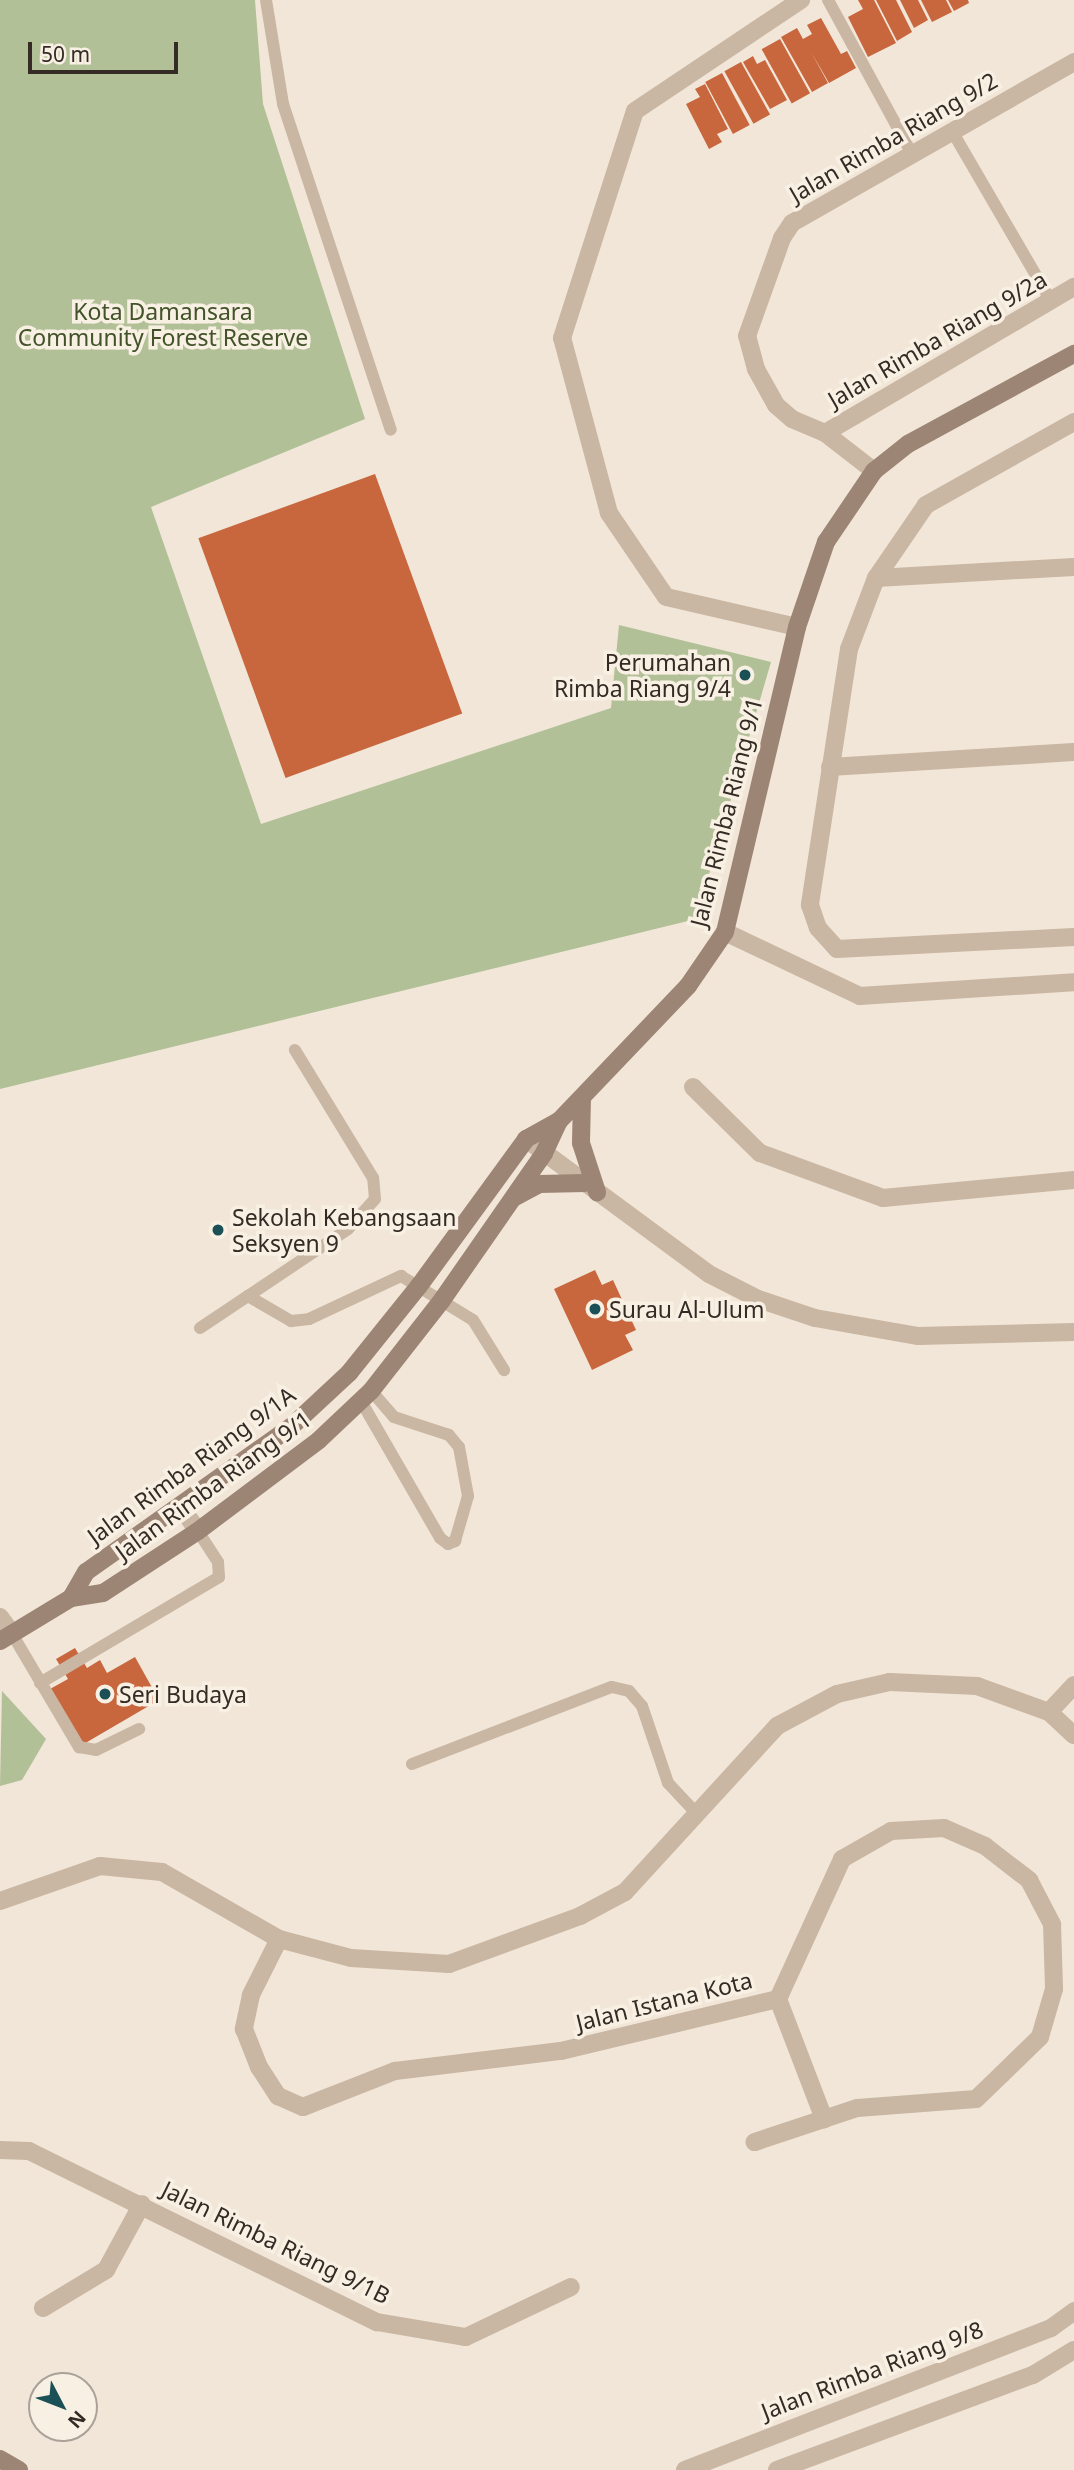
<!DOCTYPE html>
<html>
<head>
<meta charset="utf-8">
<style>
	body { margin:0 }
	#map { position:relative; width:1074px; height:2470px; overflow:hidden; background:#f1e6d7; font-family:"Noto Sans",sans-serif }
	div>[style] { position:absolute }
	.green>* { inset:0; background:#b1c097 }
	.building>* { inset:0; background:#c8663e; transform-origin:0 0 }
	.lane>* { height:12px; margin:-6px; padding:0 6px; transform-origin:6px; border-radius:6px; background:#c9b6a3 }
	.street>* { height:18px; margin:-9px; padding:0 9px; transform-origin:9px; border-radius:9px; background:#c9b6a3 }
	.secondary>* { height:18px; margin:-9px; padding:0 9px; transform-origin:9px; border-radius:9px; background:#9d8575 }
	.dots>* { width:19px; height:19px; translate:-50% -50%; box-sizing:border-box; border:4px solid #f9f0e4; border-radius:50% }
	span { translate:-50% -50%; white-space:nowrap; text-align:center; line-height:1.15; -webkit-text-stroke:7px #f9f0e4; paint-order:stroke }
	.street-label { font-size:23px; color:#342b25 }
	.park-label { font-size:23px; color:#425329 }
	.poi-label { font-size:23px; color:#342b25 }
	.right { translate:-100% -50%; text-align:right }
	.left { translate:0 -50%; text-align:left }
	.north { position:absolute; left:28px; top:2372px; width:70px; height:70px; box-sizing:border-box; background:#f9f0e4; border:2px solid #aaa198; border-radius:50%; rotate:132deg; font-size:19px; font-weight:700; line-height:28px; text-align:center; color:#342b25 }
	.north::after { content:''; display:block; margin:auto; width:24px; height:32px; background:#1b5056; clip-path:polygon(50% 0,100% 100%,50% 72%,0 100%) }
	.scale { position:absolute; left:28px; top:42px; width:150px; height:32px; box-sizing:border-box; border:4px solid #342b25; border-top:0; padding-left:9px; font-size:21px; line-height:24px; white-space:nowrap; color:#342b25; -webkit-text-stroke:5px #f9f0e4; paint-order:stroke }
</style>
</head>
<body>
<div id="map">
	<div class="green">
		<div style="clip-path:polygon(0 0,255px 0,263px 104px,365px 419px,151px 507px,261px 824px,611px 708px,619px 625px,771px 662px,696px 919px,0 1089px)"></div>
		<div style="clip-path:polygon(2px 1691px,46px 1739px,22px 1780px,0 1786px)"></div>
	</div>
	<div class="building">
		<div style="clip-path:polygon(858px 0,874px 0,896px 43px,868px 57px,848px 17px,863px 9px)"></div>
		<div style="clip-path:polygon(876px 0,896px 0,912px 32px,897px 41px)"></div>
		<div style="clip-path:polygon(900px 0,918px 0,928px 20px,914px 28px)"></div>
		<div style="clip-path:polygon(921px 0,946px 0,952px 12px,932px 22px)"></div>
		<div style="clip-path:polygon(948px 0,968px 0,969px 3px,954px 11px)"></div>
		<div style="clip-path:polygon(821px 18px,841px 54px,847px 51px,856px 68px,829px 83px,811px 52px,828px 83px,812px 92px,781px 37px,797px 28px,803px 39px,812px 34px,807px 25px)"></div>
		<div style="left:780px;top:39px;width:62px;height:21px;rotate:61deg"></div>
		<div style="clip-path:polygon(753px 56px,757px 64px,765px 60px,787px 100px,770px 109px,743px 62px)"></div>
		<div style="left:741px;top:62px;width:60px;height:19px;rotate:61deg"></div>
		<div style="left:722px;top:73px;width:59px;height:19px;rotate:62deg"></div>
		<div style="clip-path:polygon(705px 84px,728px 129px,717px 134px,722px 142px,709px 149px,686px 104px,700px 97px,695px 89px)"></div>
		<div style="left:375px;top:474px;width:255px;height:188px;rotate:70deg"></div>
		<div style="clip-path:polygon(595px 1270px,602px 1285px,613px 1280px,636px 1330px,625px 1335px,633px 1350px,592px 1370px,554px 1289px)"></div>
		<div style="clip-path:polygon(75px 1648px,87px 1668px,100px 1660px,107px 1673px,135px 1657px,159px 1700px,82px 1745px,50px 1689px,68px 1679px,56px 1659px)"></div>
	</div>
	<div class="lane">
		<div style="left:266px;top:0;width:105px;rotate:80.7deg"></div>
		<div style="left:283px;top:104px;width:343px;rotate:71.7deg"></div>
		<div style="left:828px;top:0;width:175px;rotate:61.4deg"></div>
		<div style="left:952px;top:131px;width:197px;rotate:59.8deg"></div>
		<div style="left:248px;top:1296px;width:120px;rotate:-33.8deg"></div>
		<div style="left:348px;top:1229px;width:40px;rotate:-48deg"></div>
		<div style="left:375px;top:1199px;width:21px;rotate:-95deg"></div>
		<div style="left:373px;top:1178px;width:150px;rotate:-121.4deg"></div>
		<div style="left:200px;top:1328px;width:58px;rotate:-33.7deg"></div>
		<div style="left:248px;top:1296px;width:50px;rotate:30.2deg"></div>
		<div style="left:291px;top:1321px;width:18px;rotate:-6deg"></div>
		<div style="left:309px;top:1319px;width:102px;rotate:-25.1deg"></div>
		<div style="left:401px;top:1276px;width:84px;rotate:31.4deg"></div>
		<div style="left:473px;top:1320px;width:59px;rotate:58.2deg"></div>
		<div style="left:361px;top:1401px;width:158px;rotate:60deg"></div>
		<div style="left:440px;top:1538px;width:10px;rotate:37deg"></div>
		<div style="left:448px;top:1544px;width:8px;rotate:-23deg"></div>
		<div style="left:455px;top:1541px;width:47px;rotate:-73.9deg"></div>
		<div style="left:468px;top:1496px;width:50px;rotate:-100.4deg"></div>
		<div style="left:459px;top:1447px;width:16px;rotate:-130deg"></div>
		<div style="left:449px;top:1435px;width:58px;rotate:-161.9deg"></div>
		<div style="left:394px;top:1417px;width:35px;rotate:-131deg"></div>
		<div style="left:11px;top:1632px;width:134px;rotate:59.4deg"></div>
		<div style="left:79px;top:1747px;width:17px;rotate:10deg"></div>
		<div style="left:96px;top:1750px;width:48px;rotate:-26deg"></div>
		<div style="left:40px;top:1683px;width:208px;rotate:-30.6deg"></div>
		<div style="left:219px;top:1577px;width:15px;rotate:-94deg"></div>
		<div style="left:218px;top:1562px;width:37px;rotate:-123deg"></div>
		<div style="left:412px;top:1764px;width:214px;rotate:-21.1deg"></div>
		<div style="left:612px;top:1687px;width:17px;rotate:13deg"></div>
		<div style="left:629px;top:1691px;width:20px;rotate:49deg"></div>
		<div style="left:642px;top:1706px;width:81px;rotate:71.3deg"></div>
		<div style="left:668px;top:1783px;width:44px;rotate:46.8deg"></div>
	</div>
	<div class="street">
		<div style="left:1074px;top:422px;width:170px;rotate:150.7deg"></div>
		<div style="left:926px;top:505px;width:88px;rotate:124.4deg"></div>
		<div style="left:876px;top:578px;width:76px;rotate:110.8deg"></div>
		<div style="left:849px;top:649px;width:259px;rotate:98.7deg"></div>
		<div style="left:810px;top:905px;width:24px;rotate:71deg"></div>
		<div style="left:818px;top:928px;width:28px;rotate:48deg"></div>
		<div style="left:837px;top:949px;width:237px;rotate:-2.9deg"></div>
		<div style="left:825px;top:433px;width:289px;rotate:-30.4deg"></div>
		<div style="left:874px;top:471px;width:62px;rotate:-142.2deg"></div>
		<div style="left:825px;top:433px;width:36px;rotate:-157deg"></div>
		<div style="left:792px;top:419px;width:21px;rotate:-139deg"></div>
		<div style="left:776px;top:405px;width:41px;rotate:-119.1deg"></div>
		<div style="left:756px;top:369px;width:34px;rotate:-105deg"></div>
		<div style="left:747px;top:336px;width:104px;rotate:-70.3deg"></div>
		<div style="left:782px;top:238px;width:18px;rotate:-56deg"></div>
		<div style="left:792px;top:223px;width:325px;rotate:-29.7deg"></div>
		<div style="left:876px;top:578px;width:198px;rotate:-3.2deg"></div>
		<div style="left:797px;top:627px;width:134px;rotate:-167.1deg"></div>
		<div style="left:666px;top:597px;width:102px;rotate:-124.2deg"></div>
		<div style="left:609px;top:513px;width:181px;rotate:-105deg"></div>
		<div style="left:562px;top:338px;width:238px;rotate:-72.2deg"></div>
		<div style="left:635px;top:111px;width:200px;rotate:-33.8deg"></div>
		<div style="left:830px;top:767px;width:244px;rotate:-3.5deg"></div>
		<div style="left:725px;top:932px;width:149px;rotate:25.4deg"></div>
		<div style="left:860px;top:996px;width:214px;rotate:-3.7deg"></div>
		<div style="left:693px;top:1087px;width:94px;rotate:44.6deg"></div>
		<div style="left:760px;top:1153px;width:131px;rotate:20.1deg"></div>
		<div style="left:883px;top:1198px;width:192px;rotate:-5.4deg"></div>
		<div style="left:526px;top:1139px;width:227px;rotate:36.4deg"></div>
		<div style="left:709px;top:1274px;width:55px;rotate:27deg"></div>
		<div style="left:758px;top:1299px;width:60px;rotate:18.4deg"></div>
		<div style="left:815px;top:1318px;width:105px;rotate:9.9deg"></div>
		<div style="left:918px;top:1336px;width:156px;rotate:-1.5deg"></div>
		<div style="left:181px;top:1507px;width:29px;rotate:55deg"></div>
		<div style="left:0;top:1617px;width:19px;rotate:54deg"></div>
		<div style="left:1049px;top:1712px;width:37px;rotate:-47deg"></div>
		<div style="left:0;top:1901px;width:106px;rotate:-19.3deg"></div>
		<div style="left:100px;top:1866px;width:62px;rotate:5.5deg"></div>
		<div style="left:162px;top:1872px;width:135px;rotate:29.8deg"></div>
		<div style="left:279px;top:1939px;width:74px;rotate:14.8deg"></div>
		<div style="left:351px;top:1958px;width:98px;rotate:3.5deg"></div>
		<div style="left:449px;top:1964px;width:140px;rotate:-20.1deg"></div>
		<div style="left:580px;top:1916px;width:51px;rotate:-28.1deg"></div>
		<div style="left:625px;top:1892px;width:225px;rotate:-47.5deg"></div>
		<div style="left:777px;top:1726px;width:68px;rotate:-28.1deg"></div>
		<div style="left:837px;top:1694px;width:54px;rotate:-12.8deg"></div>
		<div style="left:890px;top:1682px;width:87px;rotate:2.6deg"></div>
		<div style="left:977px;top:1686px;width:77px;rotate:19.9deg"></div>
		<div style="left:1049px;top:1712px;width:34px;rotate:43deg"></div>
		<div style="left:279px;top:1939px;width:63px;rotate:116.6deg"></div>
		<div style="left:251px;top:1995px;width:35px;rotate:102deg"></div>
		<div style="left:244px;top:2029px;width:41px;rotate:68.5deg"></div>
		<div style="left:259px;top:2067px;width:35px;rotate:57deg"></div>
		<div style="left:278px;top:2096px;width:27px;rotate:24deg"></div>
		<div style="left:303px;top:2107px;width:99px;rotate:-21.4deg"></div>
		<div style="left:395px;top:2071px;width:167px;rotate:-6.9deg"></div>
		<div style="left:561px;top:2051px;width:223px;rotate:-13.5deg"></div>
		<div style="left:778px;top:1999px;width:154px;rotate:-65.4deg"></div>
		<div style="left:842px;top:1859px;width:56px;rotate:-29.7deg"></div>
		<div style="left:891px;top:1831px;width:53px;rotate:-3.2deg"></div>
		<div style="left:944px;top:1828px;width:45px;rotate:23.7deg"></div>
		<div style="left:985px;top:1846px;width:56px;rotate:37.7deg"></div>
		<div style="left:1029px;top:1880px;width:50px;rotate:62.4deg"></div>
		<div style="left:1052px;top:1924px;width:65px;rotate:88.2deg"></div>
		<div style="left:1054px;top:1989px;width:50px;rotate:106.3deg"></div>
		<div style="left:1040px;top:2037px;width:53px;rotate:135.8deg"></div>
		<div style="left:1002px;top:2074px;width:36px;rotate:136deg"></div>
		<div style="left:976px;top:2099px;width:119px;rotate:175.7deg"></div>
		<div style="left:857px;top:2108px;width:108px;rotate:161.6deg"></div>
		<div style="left:778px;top:1999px;width:129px;rotate:69deg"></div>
		<div style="left:0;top:2150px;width:29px;rotate:2deg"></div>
		<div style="left:29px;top:2151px;width:388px;rotate:26.2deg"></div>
		<div style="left:377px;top:2322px;width:90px;rotate:9.6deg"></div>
		<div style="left:466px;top:2337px;width:116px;rotate:-25.5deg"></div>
		<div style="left:43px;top:2308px;width:74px;rotate:-31.1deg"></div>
		<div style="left:106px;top:2270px;width:75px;rotate:-61.4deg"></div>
		<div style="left:685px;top:2470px;width:393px;rotate:-21.2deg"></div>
		<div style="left:1051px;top:2328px;width:29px;rotate:-36deg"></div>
		<div style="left:777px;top:2470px;width:273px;rotate:-20.4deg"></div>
		<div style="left:1033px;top:2375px;width:48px;rotate:-31.4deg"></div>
	</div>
	<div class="secondary">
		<div style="left:582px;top:1098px;width:45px;rotate:91.3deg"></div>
		<div style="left:581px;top:1143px;width:52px;rotate:71.9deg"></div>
		<div style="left:515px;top:1197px;width:27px;rotate:-28deg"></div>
		<div style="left:539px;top:1184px;width:46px;rotate:-1.2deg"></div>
		<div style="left:71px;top:1598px;width:30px;rotate:-60deg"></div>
		<div style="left:86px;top:1572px;width:252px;rotate:-35.3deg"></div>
		<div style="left:292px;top:1426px;width:78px;rotate:-42.9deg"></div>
		<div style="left:349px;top:1373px;width:112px;rotate:-51.2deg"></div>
		<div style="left:419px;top:1286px;width:182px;rotate:-53.9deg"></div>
		<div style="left:526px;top:1139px;width:38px;rotate:-29deg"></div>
		<div style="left:0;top:1641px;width:83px;rotate:-31.2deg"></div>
		<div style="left:71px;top:1598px;width:32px;rotate:-9deg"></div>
		<div style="left:103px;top:1593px;width:113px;rotate:-33.1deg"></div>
		<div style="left:198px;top:1531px;width:151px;rotate:-36.9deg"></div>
		<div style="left:319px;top:1440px;width:71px;rotate:-43.3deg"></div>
		<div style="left:371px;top:1391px;width:115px;rotate:-52deg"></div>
		<div style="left:442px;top:1300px;width:179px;rotate:-55.2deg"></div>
		<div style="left:544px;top:1153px;width:35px;rotate:-65deg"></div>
		<div style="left:559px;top:1121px;width:187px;rotate:-46.3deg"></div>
		<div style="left:688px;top:986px;width:65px;rotate:-55.6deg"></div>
		<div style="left:725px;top:932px;width:313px;rotate:-76.7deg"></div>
		<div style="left:797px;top:627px;width:90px;rotate:-71.2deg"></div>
		<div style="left:826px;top:542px;width:86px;rotate:-55.9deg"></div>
		<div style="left:874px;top:471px;width:43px;rotate:-38.5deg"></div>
		<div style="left:908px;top:444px;width:189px;rotate:-28.5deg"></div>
		<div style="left:0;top:2459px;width:22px;rotate:30deg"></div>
	</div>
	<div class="dots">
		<div style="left:745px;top:675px;background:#1b5056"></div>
		<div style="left:218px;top:1230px;background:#1b5056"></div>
		<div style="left:595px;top:1309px;background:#1b5056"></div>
		<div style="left:105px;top:1694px;background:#1b5056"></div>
	</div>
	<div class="street-label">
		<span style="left:893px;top:137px;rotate:-30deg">Jalan Rimba Riang 9/2</span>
		<span style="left:937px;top:339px;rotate:-30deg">Jalan Rimba Riang 9/2a</span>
		<span style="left:726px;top:812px;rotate:-76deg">Jalan Rimba Riang 9/1</span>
		<span style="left:191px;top:1465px;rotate:-36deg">Jalan Rimba Riang 9/1A</span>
		<span style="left:213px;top:1485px;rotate:-36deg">Jalan Rimba Riang 9/1</span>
		<span style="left:664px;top:2001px;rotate:-14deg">Jalan Istana Kota</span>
		<span style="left:276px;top:2242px;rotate:26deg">Jalan Rimba Riang 9/1B</span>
		<span style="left:872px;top:2370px;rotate:-21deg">Jalan Rimba Riang 9/8</span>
	</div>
	<div class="park-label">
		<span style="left:163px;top:324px">Kota Damansara<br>Community Forest Reserve</span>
	</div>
	<div class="poi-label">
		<span class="right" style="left:731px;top:675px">Perumahan<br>Rimba Riang 9/4</span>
		<span class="left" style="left:232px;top:1230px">Sekolah Kebangsaan<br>Seksyen 9</span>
		<span class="left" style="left:609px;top:1309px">Surau Al-Ulum</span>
		<span class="left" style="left:119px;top:1694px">Seri Budaya</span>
	</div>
	<div class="north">N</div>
	<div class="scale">50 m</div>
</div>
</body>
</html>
